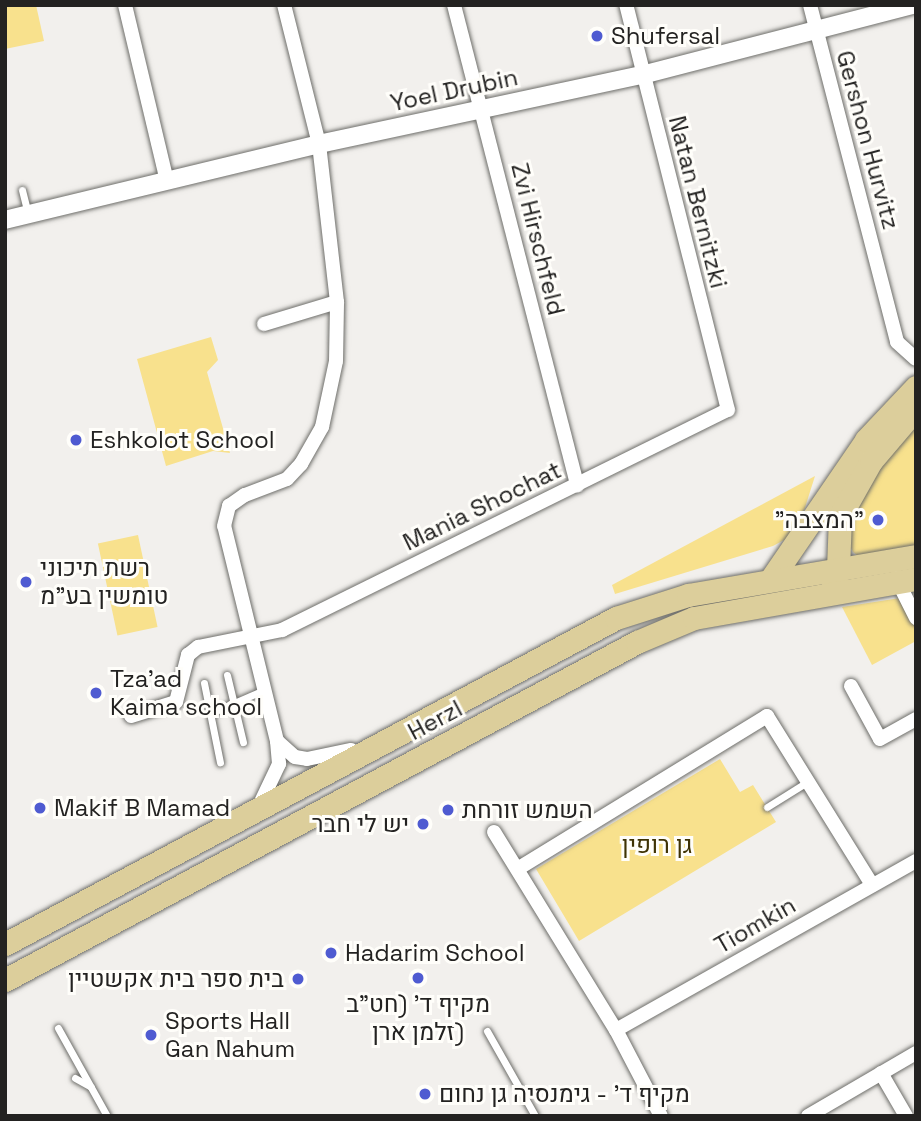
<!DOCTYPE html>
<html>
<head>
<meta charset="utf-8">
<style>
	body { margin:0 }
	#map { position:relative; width:921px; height:1121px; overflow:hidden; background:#f2f0ed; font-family:"Space Grotesk",Heebo,sans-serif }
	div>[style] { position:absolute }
	.green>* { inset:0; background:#f8e18d; transform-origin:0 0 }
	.roads { filter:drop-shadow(0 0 2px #6e6e6a) drop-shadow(0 0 2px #6e6e6a) }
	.service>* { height:7px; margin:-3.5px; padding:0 3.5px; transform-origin:3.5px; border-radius:3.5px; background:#fff }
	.minor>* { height:14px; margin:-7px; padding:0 7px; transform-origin:7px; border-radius:7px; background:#fff }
	.tertiary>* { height:18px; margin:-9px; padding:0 9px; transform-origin:9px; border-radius:9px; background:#fff }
	.primary>* { height:23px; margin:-11.5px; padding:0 11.5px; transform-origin:11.5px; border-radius:11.5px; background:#dcce9b }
	.dots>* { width:19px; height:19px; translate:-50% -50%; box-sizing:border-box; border:4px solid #fffefa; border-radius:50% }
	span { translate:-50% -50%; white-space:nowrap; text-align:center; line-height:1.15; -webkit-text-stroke:6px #fffefa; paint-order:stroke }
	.poi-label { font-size:24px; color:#232221 }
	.left { translate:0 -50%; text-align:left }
	.right { translate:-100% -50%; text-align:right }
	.street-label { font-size:24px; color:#232221 }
	.park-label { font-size:24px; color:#3f3304 }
	.frame { position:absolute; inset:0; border:7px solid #232221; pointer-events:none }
</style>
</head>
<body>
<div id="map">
	<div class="green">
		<div style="clip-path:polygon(5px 5px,36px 5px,44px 41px,5px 49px)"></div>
		<div style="clip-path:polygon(211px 337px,218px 360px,207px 372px,230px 453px,213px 451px,166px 466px,137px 359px)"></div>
		<div style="clip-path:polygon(916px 408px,916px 556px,867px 564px,853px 552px,845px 536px,848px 498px)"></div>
		<div style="clip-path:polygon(815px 476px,797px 533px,773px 546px,615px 594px,612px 585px)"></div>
		<div style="left:138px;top:535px;width:94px;height:41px;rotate:78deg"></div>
		<div style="clip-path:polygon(900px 598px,916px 626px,916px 641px,872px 665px,842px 607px)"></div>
		<div style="clip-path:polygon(720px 759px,740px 792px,753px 785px,776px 822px,579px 941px,536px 869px)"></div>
	</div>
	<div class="roads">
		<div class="service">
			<div style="left:22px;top:190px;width:25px;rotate:76deg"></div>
			<div style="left:227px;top:675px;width:69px;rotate:76.6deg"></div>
			<div style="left:204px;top:683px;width:81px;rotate:78.6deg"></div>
			<div style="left:211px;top:713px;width:58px;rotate:-23.5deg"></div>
			<div style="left:767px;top:807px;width:47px;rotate:-32deg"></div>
			<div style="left:58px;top:1028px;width:101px;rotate:60.9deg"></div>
			<div style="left:487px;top:1031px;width:98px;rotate:60.5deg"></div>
			<div style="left:75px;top:1078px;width:18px;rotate:29deg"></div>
		</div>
		<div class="minor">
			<div style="left:125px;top:5px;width:181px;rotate:76.6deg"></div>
			<div style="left:454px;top:5px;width:496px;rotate:75.6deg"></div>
			<div style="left:810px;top:5px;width:348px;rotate:75.5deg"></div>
			<div style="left:897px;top:342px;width:25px;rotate:42deg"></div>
			<div style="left:264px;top:324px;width:76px;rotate:-16.8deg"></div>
			<div style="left:896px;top:578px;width:45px;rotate:63.4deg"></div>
			<div style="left:851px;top:686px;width:60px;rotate:61.3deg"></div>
			<div style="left:880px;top:739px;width:41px;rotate:-29.1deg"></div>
			<div style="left:131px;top:716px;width:47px;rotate:-17.3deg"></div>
			<div style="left:176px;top:702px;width:49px;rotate:-75.7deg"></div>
			<div style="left:188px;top:655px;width:13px;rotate:-39deg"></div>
			<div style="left:198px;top:647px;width:86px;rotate:-11.4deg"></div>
			<div style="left:282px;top:630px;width:497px;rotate:-26.3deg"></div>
			<div style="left:728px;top:410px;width:418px;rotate:-104.1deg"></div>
			<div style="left:277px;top:741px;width:24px;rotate:42deg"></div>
			<div style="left:295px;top:757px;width:12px;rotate:9deg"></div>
			<div style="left:307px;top:759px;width:45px;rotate:-11.6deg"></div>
			<div style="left:259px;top:806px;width:47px;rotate:-64.5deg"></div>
			<div style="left:279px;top:764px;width:23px;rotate:-95deg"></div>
			<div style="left:277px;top:741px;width:221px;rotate:-103.8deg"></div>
			<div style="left:224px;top:526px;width:21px;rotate:-76deg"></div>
			<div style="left:229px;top:506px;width:19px;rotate:-35deg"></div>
			<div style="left:245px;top:495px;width:45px;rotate:-20.9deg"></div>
			<div style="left:287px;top:479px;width:21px;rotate:-47deg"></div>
			<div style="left:301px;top:464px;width:43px;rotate:-60.4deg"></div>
			<div style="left:322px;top:427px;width:67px;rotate:-78deg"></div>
			<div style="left:336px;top:361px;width:59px;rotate:-89deg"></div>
			<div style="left:337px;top:302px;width:159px;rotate:-96.5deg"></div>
			<div style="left:319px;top:144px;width:143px;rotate:-104.1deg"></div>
			<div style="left:494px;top:832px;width:233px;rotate:58.4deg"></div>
			<div style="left:616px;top:1030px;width:97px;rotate:62.4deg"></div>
			<div style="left:519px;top:868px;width:291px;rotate:-31.5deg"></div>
			<div style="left:767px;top:716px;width:199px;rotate:58.1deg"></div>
			<div style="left:616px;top:1030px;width:344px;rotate:-29.4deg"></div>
			<div style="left:881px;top:1073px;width:50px;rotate:59.8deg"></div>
			<div style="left:808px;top:1116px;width:125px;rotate:-30.3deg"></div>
		</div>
		<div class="tertiary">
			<div style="left:5px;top:220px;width:323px;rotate:-13.6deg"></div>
			<div style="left:319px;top:144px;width:330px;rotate:-12.1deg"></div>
			<div style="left:642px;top:75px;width:279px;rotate:-14.5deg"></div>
		</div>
		<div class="primary">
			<div style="left:771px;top:579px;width:168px;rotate:-55.6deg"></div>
			<div style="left:866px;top:440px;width:73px;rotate:-46.7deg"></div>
			<div style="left:833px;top:583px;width:15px;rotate:-70deg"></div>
			<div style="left:838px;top:569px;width:53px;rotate:-87.8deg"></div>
			<div style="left:840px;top:516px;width:63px;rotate:-60.6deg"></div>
			<div style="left:871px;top:461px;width:62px;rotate:-49.6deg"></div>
			<div style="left:5px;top:944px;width:693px;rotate:-28.08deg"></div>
			<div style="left:616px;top:618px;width:76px;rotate:-17.7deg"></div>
			<div style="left:688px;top:595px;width:231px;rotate:-9.7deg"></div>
			<div style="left:5px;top:980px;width:717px;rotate:-28.14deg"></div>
			<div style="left:637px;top:642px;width:62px;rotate:-22.8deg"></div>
			<div style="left:694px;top:618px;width:225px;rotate:-10deg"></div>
		</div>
	</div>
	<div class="dots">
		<div style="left:597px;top:36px;background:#4f5bd1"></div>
		<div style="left:76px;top:440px;background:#4f5bd1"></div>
		<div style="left:878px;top:520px;background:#4f5bd1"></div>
		<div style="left:26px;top:582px;background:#4f5bd1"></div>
		<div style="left:96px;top:693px;background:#4f5bd1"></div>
		<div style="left:40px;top:808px;background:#4f5bd1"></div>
		<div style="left:448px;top:810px;background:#4f5bd1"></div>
		<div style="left:423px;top:824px;background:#4f5bd1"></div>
		<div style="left:331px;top:953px;background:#4f5bd1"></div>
		<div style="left:418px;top:978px;background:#4f5bd1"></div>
		<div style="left:298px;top:979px;background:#4f5bd1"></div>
		<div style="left:151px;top:1035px;background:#4f5bd1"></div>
		<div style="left:425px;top:1094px;background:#4f5bd1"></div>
	</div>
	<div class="poi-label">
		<span class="left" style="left:611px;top:36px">Shufersal</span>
		<span class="left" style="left:90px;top:440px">Eshkolot School</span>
		<span class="right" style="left:864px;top:520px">"המצבה"</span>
		<span class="left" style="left:40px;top:582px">רשת תיכוני<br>טומשין בע"מ</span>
		<span class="left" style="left:110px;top:693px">Tza'ad<br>Kaima school</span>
		<span class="left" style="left:54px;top:808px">Makif B Mamad</span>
		<span class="left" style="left:462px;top:810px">השמש זורחת</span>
		<span class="right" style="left:409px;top:824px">יש לי חבר</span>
		<span class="left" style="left:345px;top:953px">Hadarim School</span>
		<span class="right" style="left:284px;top:979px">בית ספר בית אקשטיין</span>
		<span style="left:418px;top:1018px">מקיף ד' (חט"ב<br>זלמן ארן)</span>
		<span class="left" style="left:165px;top:1035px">Sports Hall<br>Gan Nahum</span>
		<span class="left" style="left:439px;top:1094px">מקיף ד' - גימנסיה גן נחום</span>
	</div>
	<div class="street-label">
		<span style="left:454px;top:90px;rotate:-12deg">Yoel Drubin</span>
		<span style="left:868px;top:140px;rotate:75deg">Gershon Hurvitz</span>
		<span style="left:698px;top:202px;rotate:76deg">Natan Bernitzki</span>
		<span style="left:538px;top:239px;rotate:76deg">Zvi Hirschfeld</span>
		<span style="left:482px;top:506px;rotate:-26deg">Mania Shochat</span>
		<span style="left:435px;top:720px;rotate:-28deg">Herzl</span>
		<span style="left:755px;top:925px;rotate:-30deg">Tiomkin</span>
	</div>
	<div class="park-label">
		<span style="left:657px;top:845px">גן רופין</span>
	</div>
	<div class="frame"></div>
</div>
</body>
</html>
